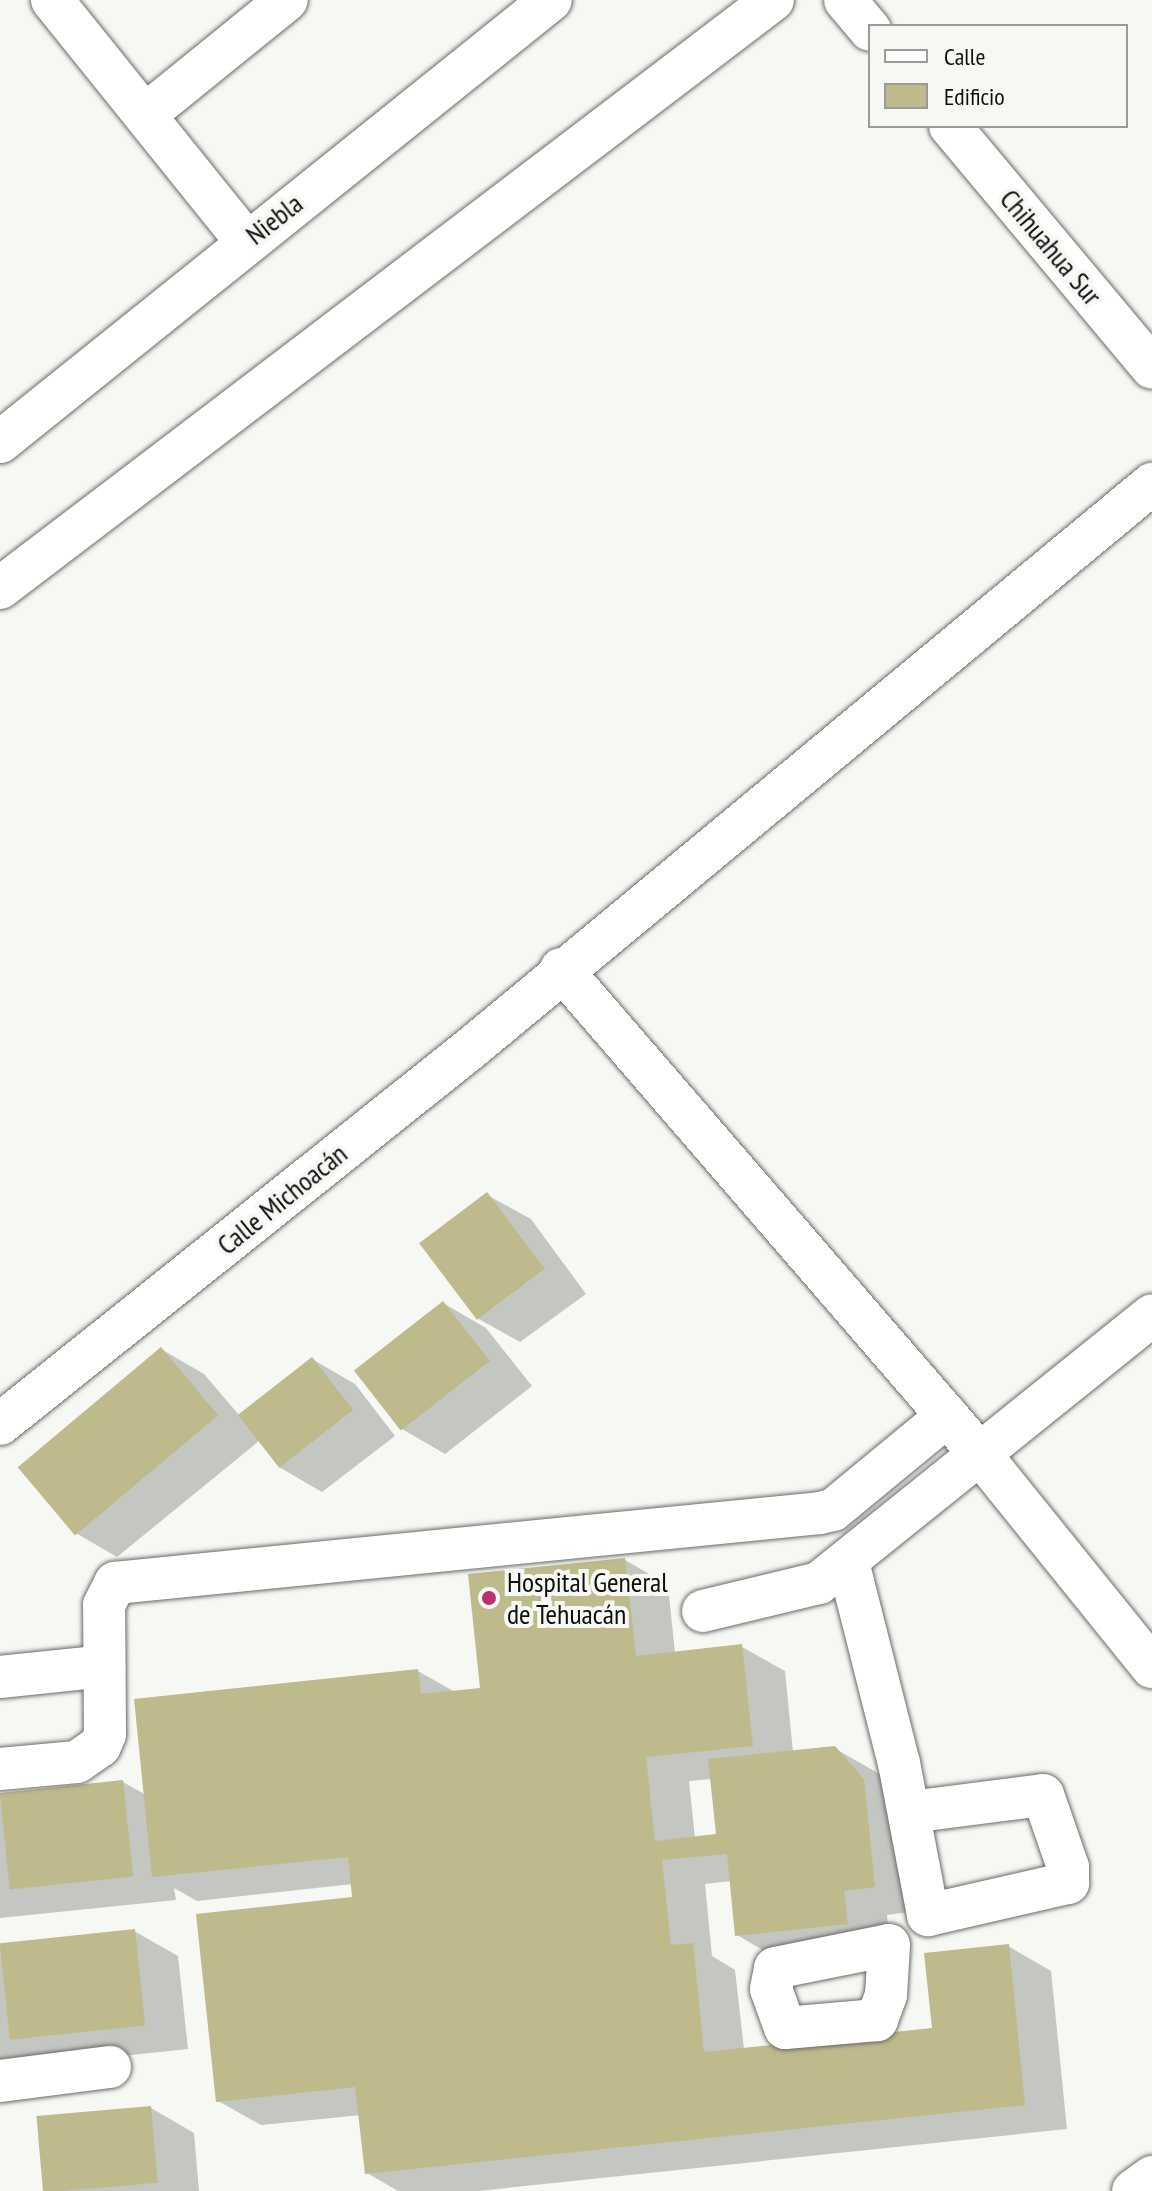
<!DOCTYPE html>
<html>
<head>
<meta charset="utf-8">
<style>
	body { margin:0 }
	#map { position:relative; width:1152px; height:2191px; overflow:hidden; background:#f5f8f3; font-family:"PT Sans Narrow",sans-serif }
	div>[style] { position:absolute }
	.shadow>* { inset:0; background:#0003 }
	.building>* { inset:0; background:#beba8c; transform-origin:0 0 }
	.roads { filter:drop-shadow(0 0 2px #6a6c68) drop-shadow(0 0 2px #6a6c68) }
	.minor>* { height:42px; margin:-21px; padding:0 21px; transform-origin:21px; border-radius:21px; background:#fff }
	.dots>* { width:22px; height:22px; translate:-50% -50%; box-sizing:border-box; border:4px solid #f5f8f3; border-radius:50% }
	span { translate:-50% -50%; white-space:nowrap; text-align:center; line-height:1.15; -webkit-text-stroke:8px #f5f8f3; paint-order:stroke }
	.street-label { font-size:28px; color:#0e0f0d }
	.poi-label { font-size:28px; color:#0e0f0d }
	.left { translate:0 -50%; text-align:left }
	.legend { position:absolute; left:868px; top:24px; width:260px; height:104px; box-sizing:border-box; background:#f5f8f3; border:2px solid #999b97; margin:0; padding:10px 14px; list-style:none; font-size:24px; color:#0e0f0d }
	.legend li { display:flex; align-items:center; gap:16px; height:40px }
	.legend b { width:40px; border:2px solid #999b97 }
</style>
</head>
<body>
<div id="map">
	<div class="shadow">
		<div style="clip-path:polygon(487px 1195px,531px 1219px,586px 1294px,520px 1342px,477px 1318px)"></div>
		<div style="clip-path:polygon(443px 1303px,486px 1328px,532px 1386px,445px 1454px,402px 1429px)"></div>
		<div style="clip-path:polygon(161px 1349px,204px 1374px,239px 1415px,312px 1359px,355px 1384px,395px 1436px,322px 1492px,279px 1467px,259px 1441px,117px 1557px,74px 1532px)"></div>
		<div style="clip-path:polygon(evenodd,625px 1560px,668px 1585px,675px 1653px,742px 1647px,785px 1671px,793px 1752px,834px 1748px,878px 1773px,907px 1806px,918px 1911px,887px 1915px,890px 1948px,780px 1960px,737px 1935px,731px 1881px,705px 1884px,712px 1956px,735px 1970px,744px 2049px,935px 2030px,1008px 1946px,1051px 1971px,1067px 2129px,478px 2191px,398px 2191px,367px 2173px,361px 2115px,261px 2125px,218px 2101px,354px 1899px,353px 1884px,197px 1901px,174px 1888px,176px 1900px,0 1918px,0 1794px,123px 1782px,146px 1795px,418px 1671px,455px 1692px,482px 1689px,625px 1560px,712px 1779px,718px 1836px,695px 1838px,689px 1781px,712px 1779px)"></div>
		<div style="clip-path:polygon(134px 1931px,178px 1956px,188px 2049px,0 2069px,0 1945px)"></div>
		<div style="clip-path:polygon(151px 2108px,194px 2133px,199px 2191px,44px 2191px,38px 2117px)"></div>
	</div>
	<div class="building">
		<div style="left:487px;top:1192px;width:96px;height:85px;rotate:53deg"></div>
		<div style="left:443px;top:1301px;width:76px;height:113px;rotate:52deg"></div>
		<div style="left:161px;top:1347px;width:89px;height:187px;rotate:50deg"></div>
		<div style="left:312px;top:1357px;width:67px;height:94px;rotate:52deg"></div>
		<div style="clip-path:polygon(625px 1558px,636px 1656px,742px 1644px,753px 1746px,646px 1757px,655px 1841px,716px 1834px,708px 1759px,835px 1746px,864px 1779px,875px 1887px,844px 1891px,848px 1924px,735px 1936px,727px 1854px,662px 1860px,671px 1945px,693px 1943px,704px 2052px,932px 2028px,924px 1953px,1009px 1944px,1025px 2105px,365px 2174px,355px 2087px,216px 2102px,196px 1914px,352px 1897px,348px 1857px,152px 1877px,134px 1699px,418px 1669px,421px 1694px,480px 1688px,468px 1574px)"></div>
		<div style="left:123px;top:1780px;width:97px;height:124px;rotate:84deg"></div>
		<div style="left:135px;top:1929px;width:97px;height:136px;rotate:84deg"></div>
		<div style="left:151px;top:2106px;width:77px;height:115px;rotate:85deg"></div>
	</div>
	<div class="roads">
		<div class="minor">
			<div style="left:52px;top:0;width:309px;rotate:51.2deg"></div>
			<div style="left:845px;top:0;width:39px;rotate:50deg"></div>
			<div style="left:146px;top:114px;width:181px;rotate:-39deg"></div>
			<div style="left:950px;top:126px;width:315px;rotate:50.1deg"></div>
			<div style="left:0;top:442px;width:706px;rotate:-38.74deg"></div>
			<div style="left:0;top:588px;width:971px;rotate:-37.26deg"></div>
			<div style="left:561px;top:969px;width:641px;rotate:49.18deg"></div>
			<div style="left:980px;top:1454px;width:274px;rotate:51.1deg"></div>
			<div style="left:0;top:1424px;width:601px;rotate:-38.59deg"></div>
			<div style="left:470px;top:1049px;width:886px;rotate:-39.64deg"></div>
			<div style="left:848px;top:1562px;width:207px;rotate:75.8deg"></div>
			<div style="left:899px;top:1763px;width:155px;rotate:79.2deg"></div>
			<div style="left:928px;top:1915px;width:144px;rotate:-12.9deg"></div>
			<div style="left:1068px;top:1883px;width:16px;rotate:-90deg"></div>
			<div style="left:1068px;top:1867px;width:76px;rotate:-109.1deg"></div>
			<div style="left:1043px;top:1795px;width:134px;rotate:172.7deg"></div>
			<div style="left:703px;top:1611px;width:119px;rotate:-13.6deg"></div>
			<div style="left:819px;top:1583px;width:427px;rotate:-38.8deg"></div>
			<div style="left:0;top:1677px;width:105px;rotate:-6deg"></div>
			<div style="left:0;top:1769px;width:77px;rotate:-5.2deg"></div>
			<div style="left:77px;top:1762px;width:28px;rotate:-35deg"></div>
			<div style="left:100px;top:1746px;width:13px;rotate:-67deg"></div>
			<div style="left:105px;top:1734px;width:129px;rotate:-90.4deg"></div>
			<div style="left:104px;top:1605px;width:25px;rotate:-63deg"></div>
			<div style="left:115px;top:1583px;width:708px;rotate:-5.67deg"></div>
			<div style="left:820px;top:1513px;width:13px;rotate:-13deg"></div>
			<div style="left:833px;top:1510px;width:148px;rotate:-39.5deg"></div>
			<div style="left:889px;top:1945px;width:50px;rotate:93.4deg"></div>
			<div style="left:886px;top:1995px;width:27px;rotate:110deg"></div>
			<div style="left:877px;top:2020px;width:92px;rotate:175deg"></div>
			<div style="left:785px;top:2028px;width:41px;rotate:-109.7deg"></div>
			<div style="left:771px;top:1989px;width:21px;rotate:-79deg"></div>
			<div style="left:775px;top:1968px;width:116px;rotate:-11.4deg"></div>
			<div style="left:0;top:2081px;width:111px;rotate:-7.3deg"></div>
			<div style="left:1133px;top:2191px;width:24px;rotate:-36deg"></div>
		</div>
	</div>
	<div class="dots">
		<div style="left:489px;top:1598px;background:#b93171"></div>
	</div>
	<div class="street-label">
		<span style="left:274px;top:219px;rotate:-38deg">Niebla</span>
		<span style="left:1051px;top:247px;rotate:50deg">Chihuahua Sur</span>
		<span style="left:282px;top:1199px;rotate:-39deg">Calle Michoacán</span>
	</div>
	<div class="poi-label">
		<span class="left" style="left:507px;top:1598px">Hospital General<br>de Tehuacán</span>
	</div>
	<ul class="legend">
	<li><b style="height:10px;background:#fff"></b>Calle</li>
	<li><b style="height:22px;background:#beba8c"></b>Edificio</li>
	</ul>
</div>
</body>
</html>
